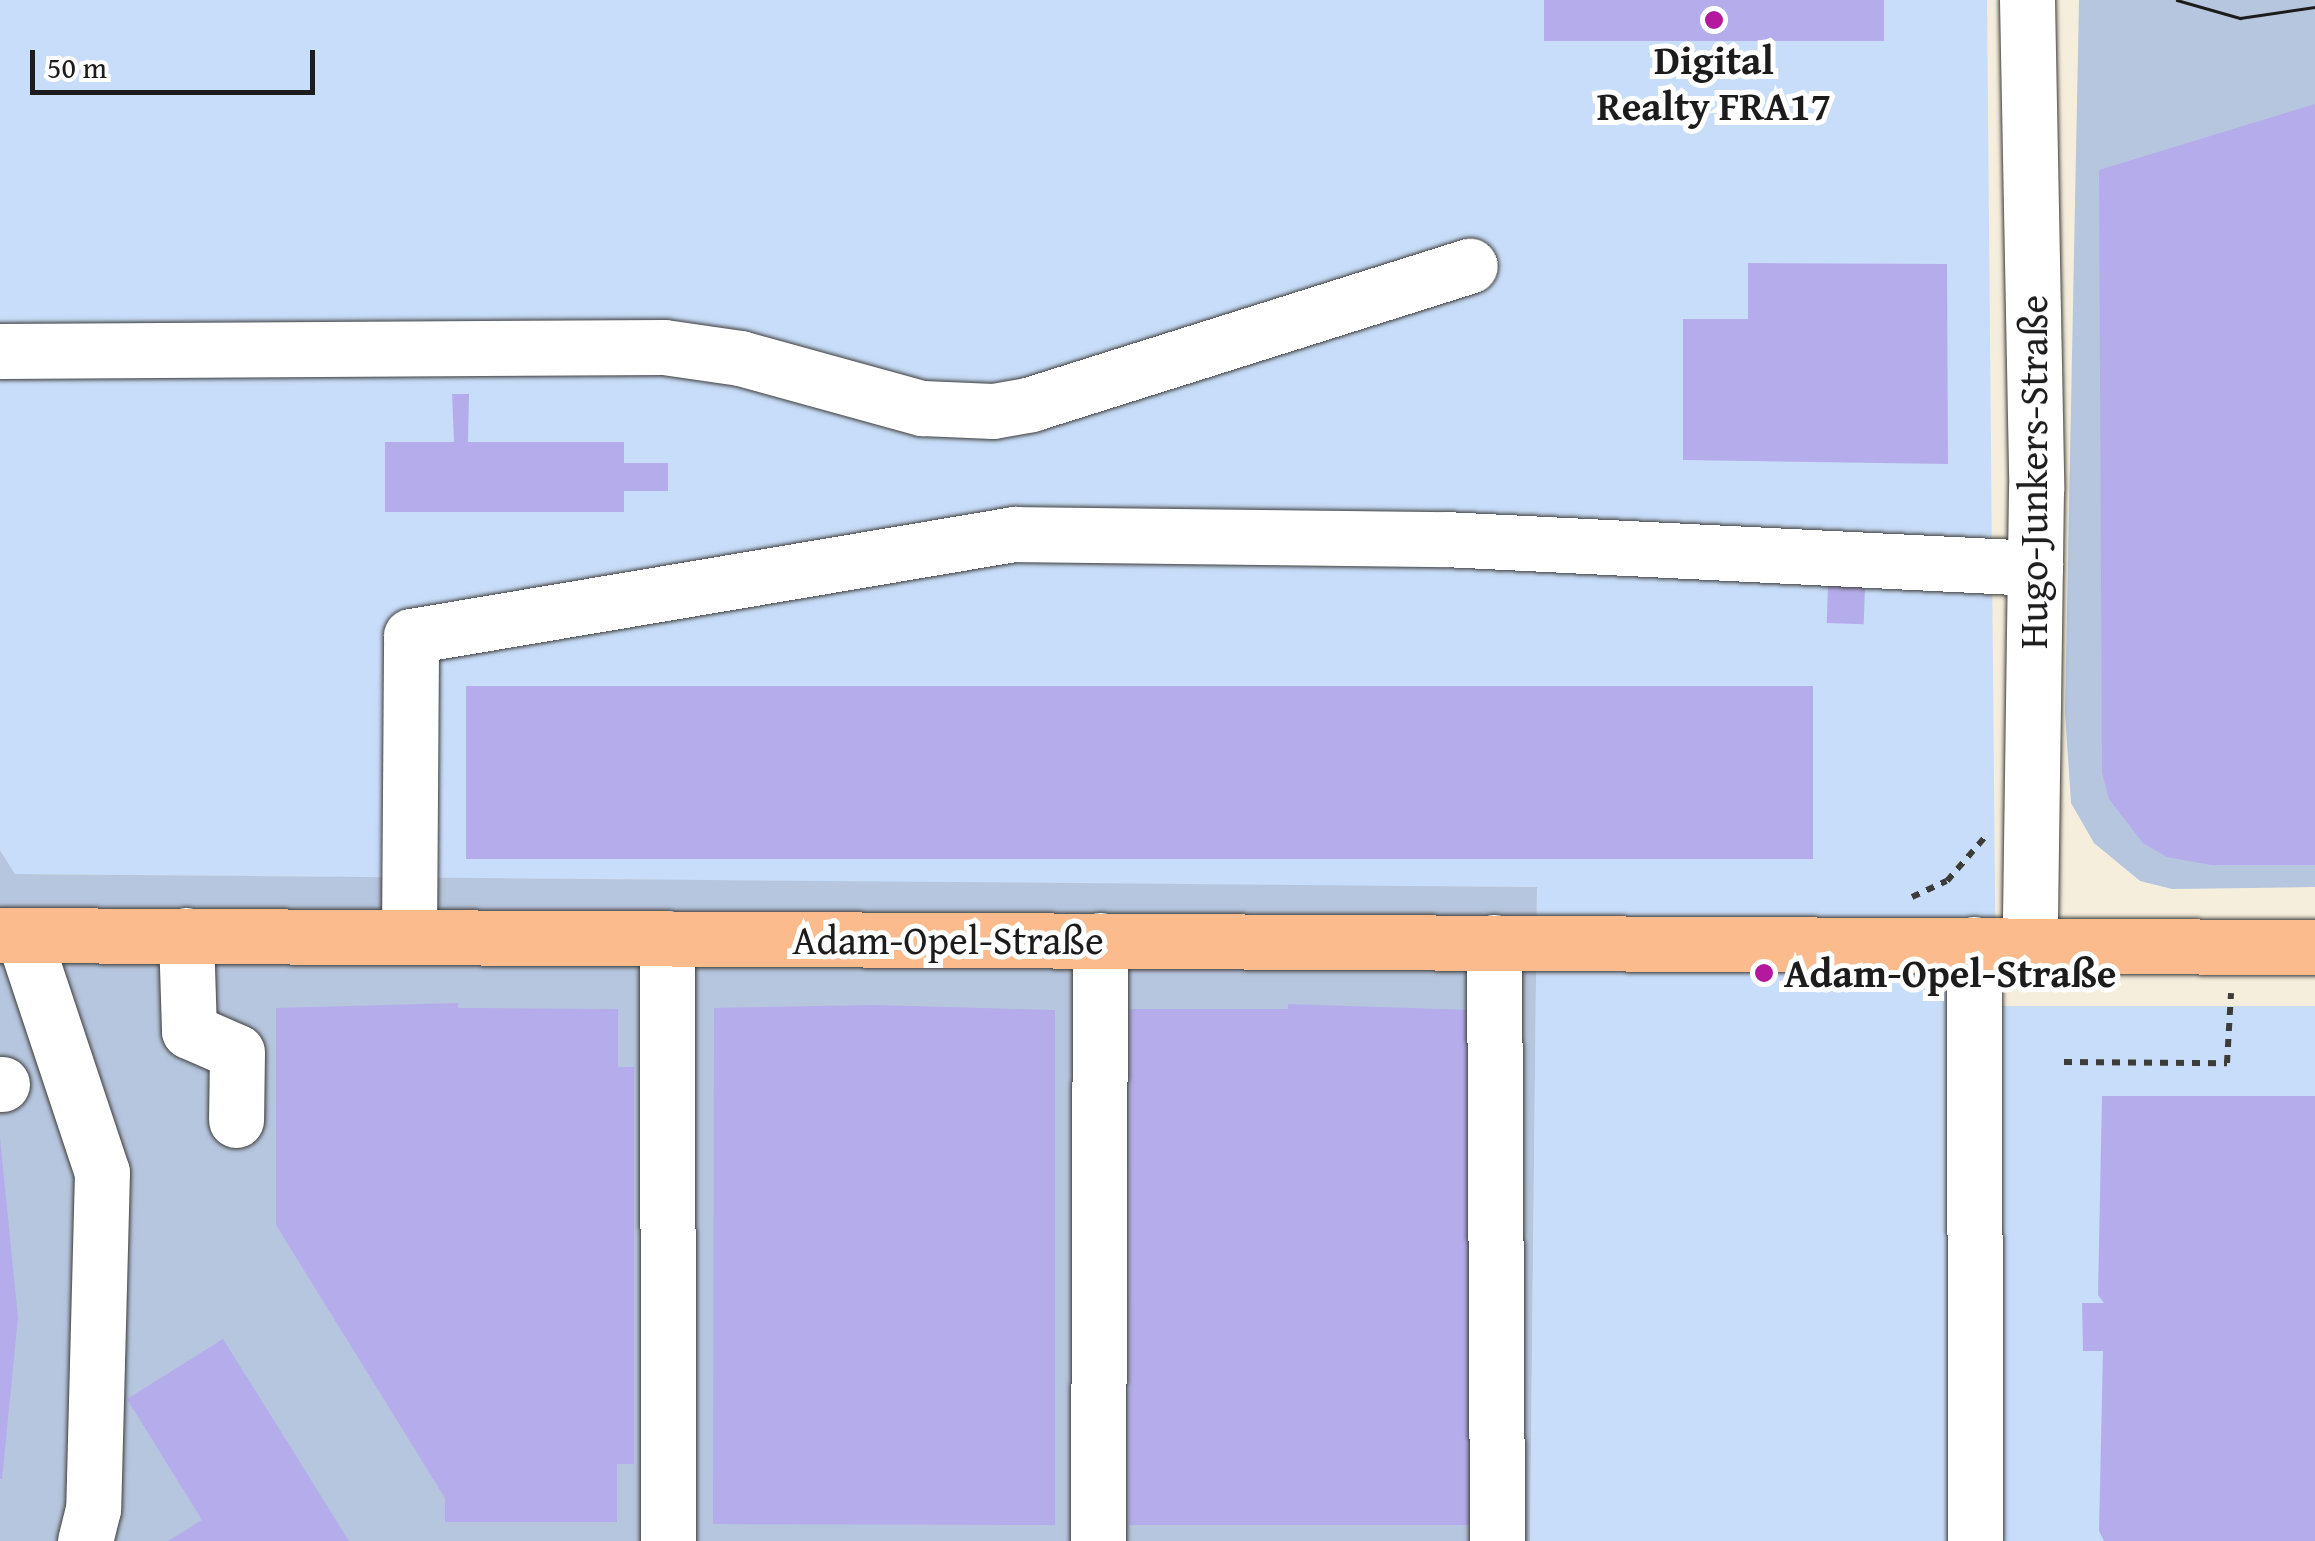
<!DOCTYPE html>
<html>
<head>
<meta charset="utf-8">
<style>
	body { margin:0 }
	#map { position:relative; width:2315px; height:1541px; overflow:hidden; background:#f5eedc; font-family:"Gentium Book Plus",serif }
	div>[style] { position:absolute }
	.built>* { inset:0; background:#c8ddf9 }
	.industrial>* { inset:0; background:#b6c6de }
	.building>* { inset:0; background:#b5aceb; transform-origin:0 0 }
	.path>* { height:6px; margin-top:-3px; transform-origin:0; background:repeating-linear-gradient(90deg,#3d3c39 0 8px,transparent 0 16px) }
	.roads { filter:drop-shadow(0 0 2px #3d3c39) drop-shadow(0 0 2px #3d3c39) }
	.minor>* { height:55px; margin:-27.5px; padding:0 27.5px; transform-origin:27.5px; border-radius:27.5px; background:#fff }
	.major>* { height:55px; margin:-27.5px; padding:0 27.5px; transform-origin:27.5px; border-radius:27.5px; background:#fbbb8d }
	.tram>* { height:2.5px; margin:-1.25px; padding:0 1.25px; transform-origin:1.25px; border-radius:1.25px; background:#1c1c1c }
	.dots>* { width:28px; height:28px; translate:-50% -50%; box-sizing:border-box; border:5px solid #fff; border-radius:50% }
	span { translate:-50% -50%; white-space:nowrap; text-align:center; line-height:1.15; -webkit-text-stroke:10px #fff; paint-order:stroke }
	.poi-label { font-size:40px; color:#1c1c1c; font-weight:700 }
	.left { translate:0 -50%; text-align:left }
	.street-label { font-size:40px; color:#1c1c1c }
	.scale { position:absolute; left:30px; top:50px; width:285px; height:45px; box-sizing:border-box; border:5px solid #1c1c1c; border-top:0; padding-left:12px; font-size:30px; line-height:35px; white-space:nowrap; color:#1c1c1c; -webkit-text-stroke:8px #fff; paint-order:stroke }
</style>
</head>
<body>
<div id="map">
	<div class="built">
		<div style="clip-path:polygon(0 0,1987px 0,1996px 1006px,2315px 1006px,2315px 1541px,1530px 1541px,1537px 888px,15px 874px,0 850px)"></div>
	</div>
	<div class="industrial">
		<div style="clip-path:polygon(2079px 0,2315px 0,2315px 887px,2172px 889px,2140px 881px,2094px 843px,2071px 803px,2065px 713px)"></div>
		<div style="clip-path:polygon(0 850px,15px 874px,1537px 887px,1530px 1541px,0 1541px)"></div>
	</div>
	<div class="building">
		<div style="left:1544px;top:0;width:340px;height:41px"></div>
		<div style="clip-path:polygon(2315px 104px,2315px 865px,2211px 865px,2167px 857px,2143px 843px,2109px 799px,2102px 773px,2099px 170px)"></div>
		<div style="clip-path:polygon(1748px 263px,1947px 264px,1948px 464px,1683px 460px,1683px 319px,1748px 319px)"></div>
		<div style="clip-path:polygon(452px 394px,469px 394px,468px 442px,624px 442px,624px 463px,668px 463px,668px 491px,624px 491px,624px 512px,385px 512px,385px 442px,454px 442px)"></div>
		<div style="left:1828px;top:586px;width:37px;height:37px;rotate:2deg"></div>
		<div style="left:466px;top:686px;width:1347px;height:173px"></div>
		<div style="clip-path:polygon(458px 1003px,458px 1008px,618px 1009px,618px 1067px,634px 1067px,634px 1464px,617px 1464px,617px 1522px,445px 1522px,445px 1498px,276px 1225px,276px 1008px)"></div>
		<div style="clip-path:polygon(1288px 1004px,1472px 1010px,1471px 1525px,1129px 1525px,1130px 1009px,1288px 1009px)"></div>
		<div style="clip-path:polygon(874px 1005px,1055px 1010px,1055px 1525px,713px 1524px,714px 1008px)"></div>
		<div style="clip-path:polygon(2102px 1096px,2315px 1096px,2315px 1541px,2104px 1541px,2099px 1531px,2103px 1351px,2083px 1351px,2082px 1303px,2104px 1303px,2098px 1295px)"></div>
		<div style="clip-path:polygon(0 1138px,18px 1318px,2px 1479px,0 1479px)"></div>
		<div style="clip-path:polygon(223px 1339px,298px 1459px,349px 1541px,168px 1541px,202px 1520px,127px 1399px)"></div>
	</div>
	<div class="path">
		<div style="left:1912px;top:897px;width:38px;rotate:-25deg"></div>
		<div style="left:1947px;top:881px;width:58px;rotate:-49.2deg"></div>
		<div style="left:2064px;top:1062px;width:163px;rotate:0.4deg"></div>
		<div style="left:2227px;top:1063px;width:70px;rotate:-86.7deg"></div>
	</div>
	<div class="roads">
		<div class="minor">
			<div style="left:2027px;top:0;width:489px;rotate:88.9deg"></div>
			<div style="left:2036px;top:489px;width:456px;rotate:90.8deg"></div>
			<div style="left:0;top:351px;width:664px;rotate:-0.35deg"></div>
			<div style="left:664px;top:347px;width:77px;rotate:8.2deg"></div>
			<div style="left:740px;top:358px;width:189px;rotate:15.4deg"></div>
			<div style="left:922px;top:408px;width:71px;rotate:2.4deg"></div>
			<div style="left:993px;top:411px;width:39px;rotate:-10deg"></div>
			<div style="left:1031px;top:404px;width:460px;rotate:-17.5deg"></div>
			<div style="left:23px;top:935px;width:250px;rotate:71.6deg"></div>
			<div style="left:102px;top:1172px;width:337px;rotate:91.5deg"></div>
			<div style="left:93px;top:1509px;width:33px;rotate:104deg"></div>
			<div style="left:186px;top:935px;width:96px;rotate:88.2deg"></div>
			<div style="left:189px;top:1031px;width:52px;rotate:23.6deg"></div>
			<div style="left:237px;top:1052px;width:68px;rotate:90.8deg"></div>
			<div style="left:409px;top:937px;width:301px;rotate:-89.6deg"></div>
			<div style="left:411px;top:636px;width:612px;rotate:-9.6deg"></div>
			<div style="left:1014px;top:534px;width:430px;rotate:0.7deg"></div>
			<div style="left:1444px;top:539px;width:592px;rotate:2.81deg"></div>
			<div style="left:667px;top:938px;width:603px;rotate:89.9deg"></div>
			<div style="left:1494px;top:942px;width:599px;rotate:89.71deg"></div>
			<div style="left:1974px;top:944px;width:597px;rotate:89.9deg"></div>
			<div style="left:0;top:1084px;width:2px"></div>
			<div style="left:1098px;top:1541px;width:601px;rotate:-89.81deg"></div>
		</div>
		<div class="major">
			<div style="left:0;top:935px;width:2315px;rotate:0.3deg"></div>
		</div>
	</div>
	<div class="tram">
		<div style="left:2177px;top:0;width:66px;rotate:15.9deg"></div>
		<div style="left:2240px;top:18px;width:76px;rotate:-8.3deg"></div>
	</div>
	<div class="dots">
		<div style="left:1714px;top:20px;background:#b5179e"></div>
		<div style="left:1764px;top:973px;background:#b5179e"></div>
	</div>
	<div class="poi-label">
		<span style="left:1714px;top:83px">Digital<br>Realty FRA17</span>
		<span class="left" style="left:1784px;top:973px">Adam-Opel-Straße</span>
	</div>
	<div class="street-label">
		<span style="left:2033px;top:472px;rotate:-90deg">Hugo-Junkers-Straße</span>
		<span style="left:948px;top:940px">Adam-Opel-Straße</span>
	</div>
	<div class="scale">50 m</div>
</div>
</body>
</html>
